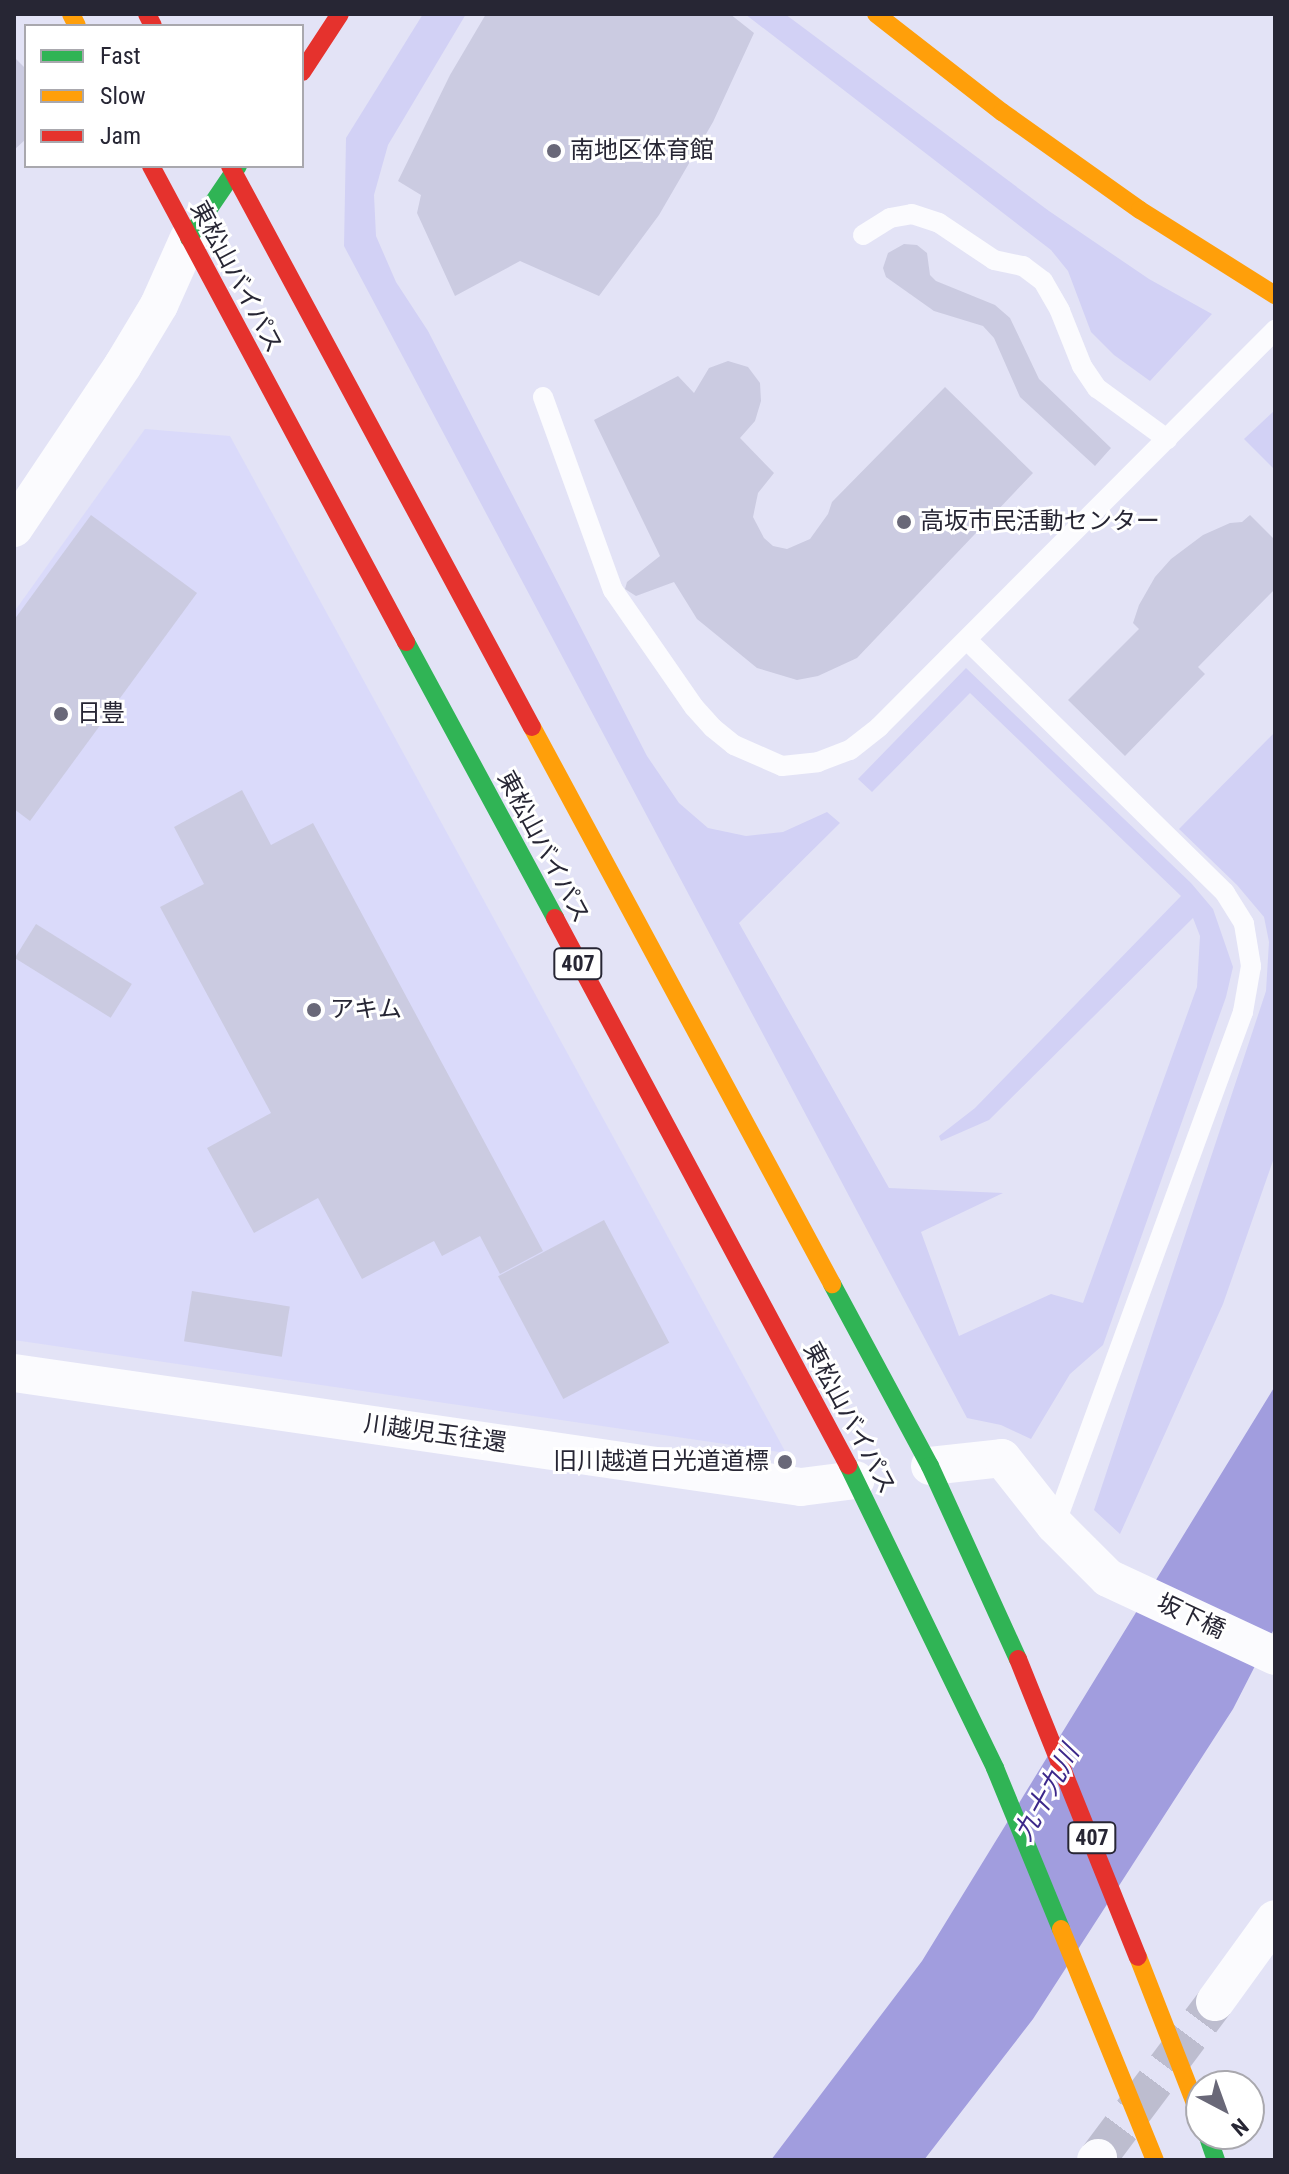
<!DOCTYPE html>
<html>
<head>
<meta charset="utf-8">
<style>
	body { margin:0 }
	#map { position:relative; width:1289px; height:2174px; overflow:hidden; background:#e3e3f6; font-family:"Roboto Condensed","Noto Sans JP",sans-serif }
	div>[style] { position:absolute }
	.built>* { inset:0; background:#dadafa }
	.green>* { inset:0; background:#d2d1f5 }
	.water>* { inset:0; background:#a19dde }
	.building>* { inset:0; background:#cbcbe1; transform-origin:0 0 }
	.street-tunnel>* { height:38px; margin-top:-19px; transform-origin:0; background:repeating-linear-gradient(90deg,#bdbdcf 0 38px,transparent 0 57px) }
	.lane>* { height:20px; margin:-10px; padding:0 10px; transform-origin:10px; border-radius:10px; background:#fbfbfe }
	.street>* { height:38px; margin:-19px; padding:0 19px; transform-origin:19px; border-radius:19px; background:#fbfbfe }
	.fast>* { height:18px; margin:-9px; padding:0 9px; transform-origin:9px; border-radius:9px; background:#30b455 }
	.slow>* { height:18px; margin:-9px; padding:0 9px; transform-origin:9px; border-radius:9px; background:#ff9f0a }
	.jam>* { height:18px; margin:-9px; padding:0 9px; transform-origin:9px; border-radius:9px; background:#e5322d }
	.dots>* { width:22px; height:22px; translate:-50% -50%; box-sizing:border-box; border:4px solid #fff; border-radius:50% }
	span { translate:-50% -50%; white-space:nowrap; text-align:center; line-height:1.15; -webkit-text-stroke:6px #fff; paint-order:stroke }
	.shield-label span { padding:2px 6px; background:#fff; border:2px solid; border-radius:6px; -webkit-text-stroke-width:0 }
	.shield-label { font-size:22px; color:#272634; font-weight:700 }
	.poi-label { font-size:24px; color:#272634 }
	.left { translate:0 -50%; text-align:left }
	.right { translate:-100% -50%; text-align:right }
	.street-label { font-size:24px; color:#272634 }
	.water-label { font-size:26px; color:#3c288a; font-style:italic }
	.frame { position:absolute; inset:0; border:16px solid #272634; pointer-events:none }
	.legend { position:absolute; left:24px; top:24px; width:280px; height:144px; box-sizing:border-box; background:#fff; border:2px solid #a9a8ae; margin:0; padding:10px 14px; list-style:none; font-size:24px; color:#272634 }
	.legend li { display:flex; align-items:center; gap:16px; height:40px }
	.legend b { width:40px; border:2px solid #a9a8ae }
	.north { position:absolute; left:1185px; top:2070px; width:80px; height:80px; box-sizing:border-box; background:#fff; border:2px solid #a9a8ae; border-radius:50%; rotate:139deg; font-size:22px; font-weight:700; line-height:32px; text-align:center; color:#272634 }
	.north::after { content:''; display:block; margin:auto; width:28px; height:36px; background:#696878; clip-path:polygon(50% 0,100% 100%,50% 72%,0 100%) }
</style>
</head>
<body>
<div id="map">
	<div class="built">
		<div style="clip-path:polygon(145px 429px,230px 436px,786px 1453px,14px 1340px,14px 612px)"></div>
	</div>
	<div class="green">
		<div style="clip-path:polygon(423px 14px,466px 14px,388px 145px,374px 195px,376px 236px,396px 282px,428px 331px,647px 756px,679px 803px,708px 828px,746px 836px,783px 832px,827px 812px,840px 823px,739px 923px,889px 1188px,1003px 1193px,921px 1232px,959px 1336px,1051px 1294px,1083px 1303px,1197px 987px,1200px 936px,1193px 918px,989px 1120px,941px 1141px,939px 1136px,975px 1108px,1181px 896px,970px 693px,872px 792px,858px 779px,966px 668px,1191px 883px,1213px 909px,1233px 967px,1226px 997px,1103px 1345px,1070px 1374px,1031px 1439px,1001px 1425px,967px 1418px,344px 246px,346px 138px)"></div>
		<div style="clip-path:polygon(745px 14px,785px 14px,1049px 211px,1149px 279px,1212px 314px,1150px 381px,1114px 355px,1091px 332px,1068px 271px,1051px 250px)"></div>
		<div style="clip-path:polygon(1275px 410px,1275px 470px,1244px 439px)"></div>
		<div style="clip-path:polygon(1275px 732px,1275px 1155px,1223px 1304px,1120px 1534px,1094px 1510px,1266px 991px,1269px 942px,1264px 917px,1237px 885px,1179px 829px)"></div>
	</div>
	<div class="water">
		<div style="clip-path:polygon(1275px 1386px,1275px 1627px,1233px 1709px,1033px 2019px,924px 2160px,771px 2160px,922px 1961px)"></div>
	</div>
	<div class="building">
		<div style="clip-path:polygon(486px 14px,730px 14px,754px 33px,713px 122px,659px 215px,599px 296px,520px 261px,455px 296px,417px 213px,421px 195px,398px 181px,450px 75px)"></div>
		<div style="clip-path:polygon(14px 57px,26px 69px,26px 139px,14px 150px)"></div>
		<div style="clip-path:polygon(904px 244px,917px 245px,927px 253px,930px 275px,936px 281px,995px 305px,1010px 318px,1039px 379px,1111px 448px,1095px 466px,1020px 397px,994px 338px,983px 326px,934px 311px,886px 277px,883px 268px,888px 253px)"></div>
		<div style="clip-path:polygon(728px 361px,748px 367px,760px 383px,761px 401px,755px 421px,740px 438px,774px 473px,758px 493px,753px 517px,764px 538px,773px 546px,787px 549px,810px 539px,828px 514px,832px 502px,945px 387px,1033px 473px,857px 658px,818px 676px,797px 680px,757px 668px,697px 619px,674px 582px,636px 596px,625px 589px,627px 582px,660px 556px,594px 420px,678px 376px,694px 393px,709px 368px)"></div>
		<div style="clip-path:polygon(91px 515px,197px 593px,30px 821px,14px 809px,14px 620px)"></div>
		<div style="clip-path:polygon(1250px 515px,1275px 540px,1275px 589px,1198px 667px,1205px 674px,1125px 756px,1068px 700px,1139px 629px,1133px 623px,1139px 605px,1155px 577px,1171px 559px,1203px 535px,1230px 523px,1242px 522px)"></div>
		<div style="clip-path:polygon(242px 790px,271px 845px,313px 823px,543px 1251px,500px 1274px,480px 1236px,442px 1256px,434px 1241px,362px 1279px,318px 1198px,254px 1233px,207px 1148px,271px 1113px,160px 907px,204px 884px,174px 827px)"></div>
		<div style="left:36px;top:924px;width:113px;height:40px;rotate:32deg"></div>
		<div style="left:604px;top:1220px;width:139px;height:120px;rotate:62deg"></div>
		<div style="left:192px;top:1291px;width:99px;height:51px;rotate:9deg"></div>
	</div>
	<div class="street-tunnel">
		<div style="left:1098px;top:2158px;width:195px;rotate:-53.1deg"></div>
	</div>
	<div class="lane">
		<div style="left:863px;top:235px;width:32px;rotate:-32deg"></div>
		<div style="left:890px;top:218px;width:22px;rotate:-10deg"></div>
		<div style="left:912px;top:214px;width:28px;rotate:18deg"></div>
		<div style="left:939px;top:223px;width:66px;rotate:33.9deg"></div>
		<div style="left:994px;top:260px;width:30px;rotate:12deg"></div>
		<div style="left:1023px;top:266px;width:25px;rotate:37deg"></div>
		<div style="left:1043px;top:281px;width:34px;rotate:60deg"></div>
		<div style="left:1060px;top:311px;width:59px;rotate:68.2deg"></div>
		<div style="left:1082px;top:366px;width:27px;rotate:56deg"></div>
		<div style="left:1097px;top:388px;width:87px;rotate:36.1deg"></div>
		<div style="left:543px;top:397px;width:205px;rotate:70.1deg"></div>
		<div style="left:613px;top:590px;width:142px;rotate:55.3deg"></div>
		<div style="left:694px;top:707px;width:28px;rotate:48deg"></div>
		<div style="left:713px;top:728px;width:27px;rotate:39deg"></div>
		<div style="left:734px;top:745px;width:52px;rotate:23.6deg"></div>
		<div style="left:782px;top:766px;width:36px;rotate:-6deg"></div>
		<div style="left:818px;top:762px;width:34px;rotate:-21deg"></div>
		<div style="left:850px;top:750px;width:37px;rotate:-38deg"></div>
		<div style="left:879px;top:727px;width:561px;rotate:-45.07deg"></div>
		<div style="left:967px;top:640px;width:361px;rotate:44.4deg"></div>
		<div style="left:1225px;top:893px;width:36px;rotate:58deg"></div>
		<div style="left:1244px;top:924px;width:43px;rotate:80.5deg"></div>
		<div style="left:1251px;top:966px;width:47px;rotate:99.9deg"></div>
		<div style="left:1243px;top:1012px;width:546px;rotate:110.13deg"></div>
	</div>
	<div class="street">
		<div style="left:14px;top:528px;width:196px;rotate:-56.2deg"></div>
		<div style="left:123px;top:365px;width:70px;rotate:-59deg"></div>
		<div style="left:159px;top:305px;width:73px;rotate:-65.9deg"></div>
		<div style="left:14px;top:1373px;width:795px;rotate:8.24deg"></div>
		<div style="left:801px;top:1487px;width:55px;rotate:-7.3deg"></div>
		<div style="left:930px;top:1466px;width:72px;rotate:-6.3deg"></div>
		<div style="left:1002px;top:1458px;width:85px;rotate:51.7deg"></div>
		<div style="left:1055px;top:1525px;width:75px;rotate:45deg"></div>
		<div style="left:1108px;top:1578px;width:184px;rotate:25deg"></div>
		<div style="left:1215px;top:2002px;width:102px;rotate:-54.1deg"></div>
		<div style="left:1096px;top:2160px;width:3px;rotate:-45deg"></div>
	</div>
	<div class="fast">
		<div style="left:189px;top:238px;width:87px;rotate:-55.8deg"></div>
		<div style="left:406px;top:642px;width:314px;rotate:61.6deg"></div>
		<div style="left:832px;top:1284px;width:207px;rotate:61.7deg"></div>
		<div style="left:930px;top:1466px;width:212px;rotate:65.5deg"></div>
		<div style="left:848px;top:1465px;width:337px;rotate:64.1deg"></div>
		<div style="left:995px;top:1768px;width:174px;rotate:67.7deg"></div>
		<div style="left:1207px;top:2134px;width:28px;rotate:71deg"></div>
	</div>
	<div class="slow">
		<div style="left:71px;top:14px;width:13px;rotate:63deg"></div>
		<div style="left:876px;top:14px;width:160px;rotate:37.9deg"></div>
		<div style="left:1002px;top:112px;width:169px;rotate:35.4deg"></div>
		<div style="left:1140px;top:210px;width:160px;rotate:32.2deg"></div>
		<div style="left:532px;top:727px;width:633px;rotate:61.69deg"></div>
		<div style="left:1061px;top:1929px;width:249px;rotate:67.9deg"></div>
		<div style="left:1138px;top:1957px;width:174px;rotate:68.7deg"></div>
	</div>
	<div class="jam">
		<div style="left:147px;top:14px;width:13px;rotate:63deg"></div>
		<div style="left:302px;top:72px;width:69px;rotate:-56.8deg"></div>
		<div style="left:151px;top:166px;width:540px;rotate:61.82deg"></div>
		<div style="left:230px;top:166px;width:637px;rotate:61.71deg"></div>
		<div style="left:555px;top:918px;width:621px;rotate:61.82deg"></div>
		<div style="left:1018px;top:1659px;width:321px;rotate:68.1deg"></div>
	</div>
	<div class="dots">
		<div style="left:554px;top:151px;background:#696878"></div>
		<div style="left:904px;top:522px;background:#696878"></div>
		<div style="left:61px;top:714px;background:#696878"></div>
		<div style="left:314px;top:1010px;background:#696878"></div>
		<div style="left:785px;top:1462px;background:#696878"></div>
	</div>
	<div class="shield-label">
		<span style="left:578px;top:964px">407</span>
		<span style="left:1092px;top:1838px">407</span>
	</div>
	<div class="poi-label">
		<span class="left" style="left:570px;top:151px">南地区体育館</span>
		<span class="left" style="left:920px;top:522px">高坂市民活動センター</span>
		<span class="left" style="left:77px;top:714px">日豊</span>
		<span class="left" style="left:330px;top:1010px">アキム</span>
		<span class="right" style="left:769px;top:1462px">旧川越道日光道道標</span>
	</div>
	<div class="street-label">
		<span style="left:236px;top:277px;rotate:62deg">東松山バイパス</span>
		<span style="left:543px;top:847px;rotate:62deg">東松山バイパス</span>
		<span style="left:849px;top:1418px;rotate:62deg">東松山バイパス</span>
		<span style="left:435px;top:1434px;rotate:8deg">川越児玉往還</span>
		<span style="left:1191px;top:1617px;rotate:25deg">坂下橋</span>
	</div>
	<div class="water-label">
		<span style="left:1047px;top:1793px;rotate:-61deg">九十九川</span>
	</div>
	<div class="frame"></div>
	<ul class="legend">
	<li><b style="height:10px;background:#30b455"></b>Fast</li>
	<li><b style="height:10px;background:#ff9f0a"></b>Slow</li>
	<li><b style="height:10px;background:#e5322d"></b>Jam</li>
	</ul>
	<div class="north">N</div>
</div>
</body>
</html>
